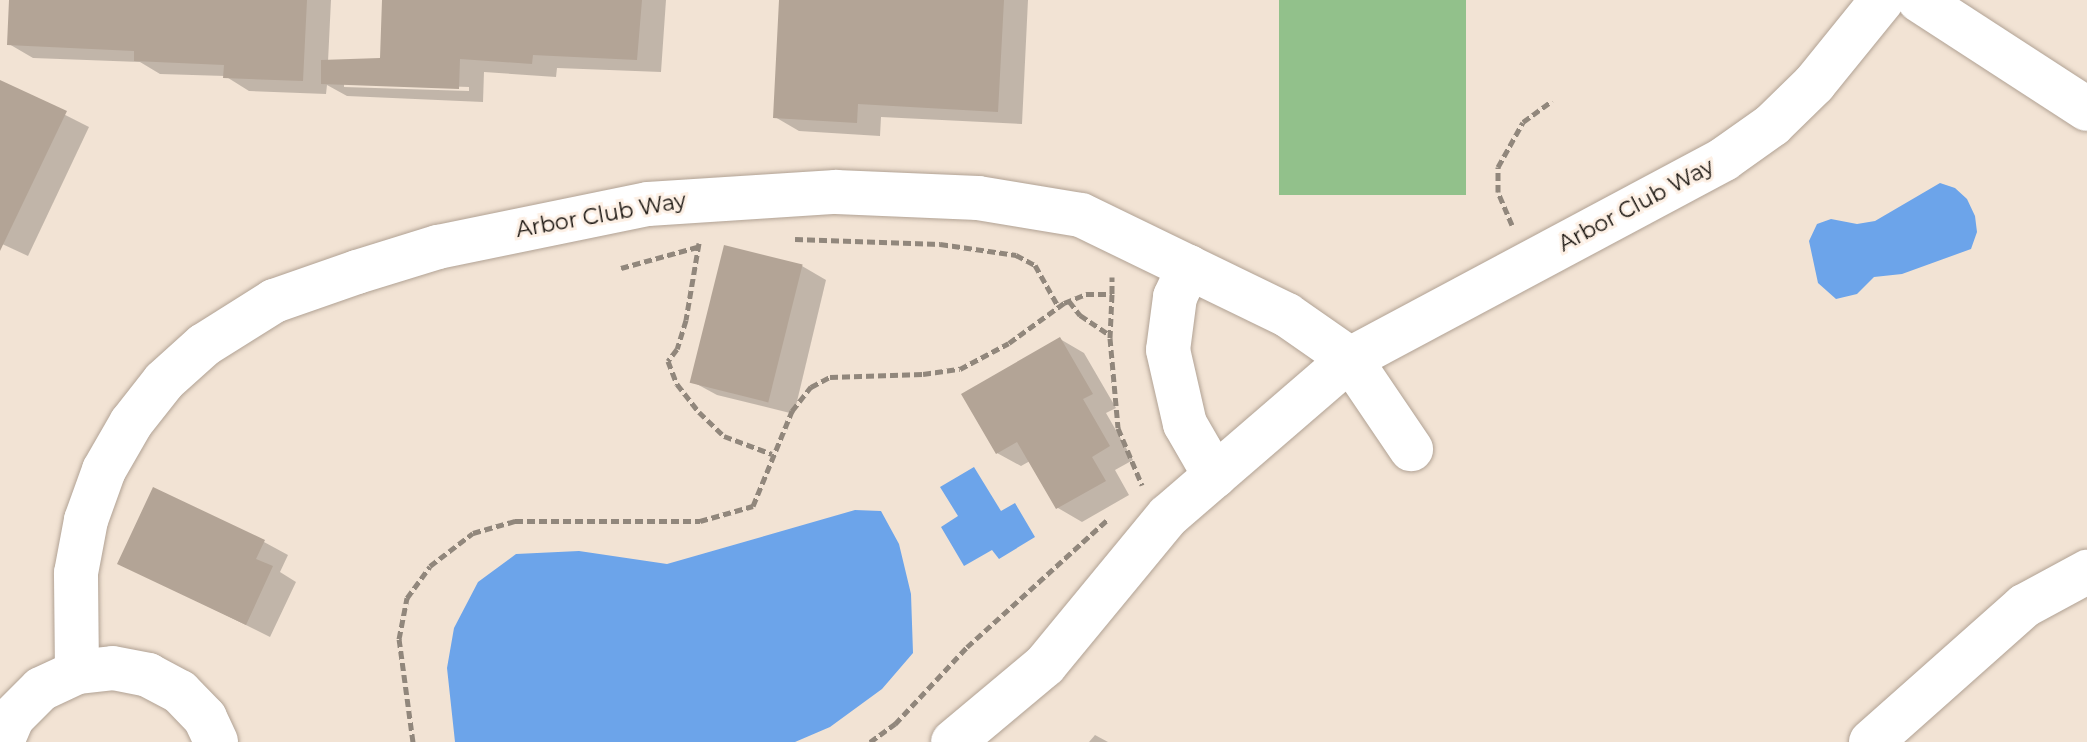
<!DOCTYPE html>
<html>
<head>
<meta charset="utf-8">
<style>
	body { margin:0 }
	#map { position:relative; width:2087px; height:742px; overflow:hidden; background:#f2e3d4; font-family:Montserrat,sans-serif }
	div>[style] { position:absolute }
	.green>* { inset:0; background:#92c18b; transform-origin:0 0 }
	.water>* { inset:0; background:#6ca4ea }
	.shadow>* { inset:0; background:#0003 }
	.building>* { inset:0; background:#b3a496; transform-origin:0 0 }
	.path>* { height:5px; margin-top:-2.5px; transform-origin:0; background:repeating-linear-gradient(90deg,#91877c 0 8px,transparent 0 12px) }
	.roads { filter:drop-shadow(0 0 2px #b1a294) drop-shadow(0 0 2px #b1a294) }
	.minor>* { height:44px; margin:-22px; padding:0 22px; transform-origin:22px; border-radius:22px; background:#fff }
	span { translate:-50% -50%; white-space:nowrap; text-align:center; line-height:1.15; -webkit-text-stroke:6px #fdf0e5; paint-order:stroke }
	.street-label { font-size:22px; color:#19140f }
</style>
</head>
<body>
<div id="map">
	<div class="green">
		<div style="left:1279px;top:0;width:187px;height:195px"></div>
	</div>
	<div class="water">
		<div style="clip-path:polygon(1940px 183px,1955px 188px,1967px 199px,1975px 216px,1977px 232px,1971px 249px,1902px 274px,1874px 277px,1857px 294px,1836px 299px,1818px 283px,1809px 241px,1817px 224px,1831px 219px,1857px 224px,1875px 221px)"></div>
		<div style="clip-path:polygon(974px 467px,1001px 511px,1015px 503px,1035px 537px,999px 559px,992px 550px,964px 566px,941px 527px,958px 516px,940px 487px)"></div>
		<div style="clip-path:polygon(855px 510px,881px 511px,899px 544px,911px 594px,913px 653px,882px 689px,830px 727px,795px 742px,455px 742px,447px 668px,454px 628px,478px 582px,516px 554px,579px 551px,667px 564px)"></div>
	</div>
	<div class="shadow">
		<div style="clip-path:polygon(evenodd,11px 0,331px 0,328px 62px,382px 60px,384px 0,666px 0,661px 72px,557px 68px,556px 77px,484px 72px,483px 102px,347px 96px,327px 85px,326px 94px,249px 91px,225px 76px,160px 74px,140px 62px,33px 58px,9px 44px,11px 0,344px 83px,469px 87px,469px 91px,344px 87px,344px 83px)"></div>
		<div style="clip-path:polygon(781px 0,1028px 0,1022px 124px,881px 117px,880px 136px,799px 131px,775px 117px)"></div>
		<div style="clip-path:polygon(0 82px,89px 127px,28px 256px,0 243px)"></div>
		<div style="clip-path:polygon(802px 266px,826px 280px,794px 414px,717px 395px,693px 382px)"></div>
		<div style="clip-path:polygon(1060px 339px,1084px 353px,1116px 408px,1106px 413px,1133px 460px,1115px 470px,1129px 495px,1082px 522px,1058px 508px,1030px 461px,1021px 466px,997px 453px)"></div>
		<div style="clip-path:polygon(264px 542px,288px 555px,280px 572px,296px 582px,270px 637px,120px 563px)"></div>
		<div style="clip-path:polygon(1095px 735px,1108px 742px,1089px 742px)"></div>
	</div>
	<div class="building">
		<div style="clip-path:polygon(9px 0,307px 0,303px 81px,223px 78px,224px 65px,134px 61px,134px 51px,7px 45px)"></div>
		<div style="clip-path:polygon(382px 0,642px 0,637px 60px,533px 55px,532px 64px,460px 59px,459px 89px,321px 84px,321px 60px,380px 58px)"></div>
		<div style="clip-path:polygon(779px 0,1004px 0,998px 112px,858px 104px,857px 123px,773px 118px)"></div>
		<div style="clip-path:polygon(0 80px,67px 111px,0 251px)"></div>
		<div style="left:724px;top:245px;width:81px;height:142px;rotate:14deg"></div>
		<div style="clip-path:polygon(1060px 337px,1093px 394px,1083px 399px,1110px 446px,1092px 457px,1106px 481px,1056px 509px,1017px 442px,996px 454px,961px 394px)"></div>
		<div style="clip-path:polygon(153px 487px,265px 540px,256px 559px,273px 566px,246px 625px,117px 564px)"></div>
	</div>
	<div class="path">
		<div style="left:1512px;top:225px;width:36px;rotate:-113deg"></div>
		<div style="left:1498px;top:192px;width:25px;rotate:-90deg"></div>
		<div style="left:1498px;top:167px;width:51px;rotate:-60.9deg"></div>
		<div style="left:1523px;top:122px;width:36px;rotate:-36deg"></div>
		<div style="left:795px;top:239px;width:145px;rotate:2deg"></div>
		<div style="left:940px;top:244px;width:77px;rotate:8.2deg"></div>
		<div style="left:1016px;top:255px;width:21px;rotate:28deg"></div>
		<div style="left:1035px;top:265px;width:47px;rotate:60.7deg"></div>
		<div style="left:699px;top:243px;width:78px;rotate:99.6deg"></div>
		<div style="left:686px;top:320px;width:30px;rotate:107deg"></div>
		<div style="left:677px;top:349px;width:15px;rotate:127deg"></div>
		<div style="left:668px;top:361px;width:25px;rotate:69deg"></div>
		<div style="left:677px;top:384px;width:36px;rotate:52deg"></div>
		<div style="left:699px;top:412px;width:35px;rotate:44deg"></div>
		<div style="left:724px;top:436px;width:51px;rotate:20.6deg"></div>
		<div style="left:621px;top:268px;width:79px;rotate:-15.4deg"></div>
		<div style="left:1112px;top:294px;width:44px;rotate:92.6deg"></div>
		<div style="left:1110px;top:338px;width:90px;rotate:84.9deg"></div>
		<div style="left:1118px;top:428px;width:62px;rotate:67.2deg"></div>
		<div style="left:1069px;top:301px;width:18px;rotate:52deg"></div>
		<div style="left:1080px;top:315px;width:36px;rotate:34deg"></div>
		<div style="left:413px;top:742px;width:104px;rotate:-97.7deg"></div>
		<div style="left:399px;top:639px;width:42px;rotate:-79deg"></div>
		<div style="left:407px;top:598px;width:39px;rotate:-54deg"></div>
		<div style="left:430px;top:566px;width:54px;rotate:-37.5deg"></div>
		<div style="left:473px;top:533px;width:44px;rotate:-15.9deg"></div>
		<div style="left:515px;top:521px;width:185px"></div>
		<div style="left:700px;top:521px;width:55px;rotate:-15.8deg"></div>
		<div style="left:753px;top:506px;width:103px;rotate:-67.7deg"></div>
		<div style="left:792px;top:411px;width:31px;rotate:-52deg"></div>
		<div style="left:811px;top:387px;width:21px;rotate:-28deg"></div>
		<div style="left:830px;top:377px;width:93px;rotate:-1.8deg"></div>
		<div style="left:923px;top:374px;width:37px;rotate:-8deg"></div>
		<div style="left:960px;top:369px;width:55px;rotate:-28deg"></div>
		<div style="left:1009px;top:343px;width:68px;rotate:-36deg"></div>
		<div style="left:1064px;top:303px;width:24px;rotate:-22deg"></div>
		<div style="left:1086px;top:294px;width:26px"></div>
		<div style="left:1112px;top:294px;width:17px;rotate:-90deg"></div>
		<div style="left:870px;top:742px;width:31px;rotate:-36deg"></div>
		<div style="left:895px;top:724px;width:105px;rotate:-46.9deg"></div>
		<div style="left:967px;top:647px;width:190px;rotate:-42.2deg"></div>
	</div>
	<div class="roads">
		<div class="minor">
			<div style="left:1919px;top:0;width:200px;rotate:33deg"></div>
			<div style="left:1189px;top:267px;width:33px;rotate:115deg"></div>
			<div style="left:1175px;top:297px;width:53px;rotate:97.5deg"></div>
			<div style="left:1168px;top:350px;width:76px;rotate:77.1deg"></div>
			<div style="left:1185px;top:424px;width:60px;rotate:60deg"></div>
			<div style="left:77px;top:672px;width:99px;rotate:-90.6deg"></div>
			<div style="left:76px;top:573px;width:54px;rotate:-79.3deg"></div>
			<div style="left:86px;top:520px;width:53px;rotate:-70.2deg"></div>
			<div style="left:104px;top:470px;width:54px;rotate:-60.1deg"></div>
			<div style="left:131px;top:423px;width:53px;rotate:-51.8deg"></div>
			<div style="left:164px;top:381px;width:54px;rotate:-42deg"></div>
			<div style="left:204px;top:345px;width:83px;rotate:-32.2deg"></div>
			<div style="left:274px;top:301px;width:88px;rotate:-19.3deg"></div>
			<div style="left:357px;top:272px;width:85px;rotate:-17.2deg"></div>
			<div style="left:438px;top:247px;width:214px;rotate:-11.6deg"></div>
			<div style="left:648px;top:204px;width:188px;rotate:-3.7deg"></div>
			<div style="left:836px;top:192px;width:142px;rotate:2.4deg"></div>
			<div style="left:978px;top:198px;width:104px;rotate:9.4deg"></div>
			<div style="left:1081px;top:215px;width:229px;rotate:25.9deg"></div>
			<div style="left:1287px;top:315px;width:77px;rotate:34.9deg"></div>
			<div style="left:1350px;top:359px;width:109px;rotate:55.9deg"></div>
			<div style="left:2px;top:742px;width:26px;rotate:-67deg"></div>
			<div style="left:12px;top:718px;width:41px;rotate:-45deg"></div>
			<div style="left:41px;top:689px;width:40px;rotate:-25deg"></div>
			<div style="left:77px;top:672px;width:36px;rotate:-6deg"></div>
			<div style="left:113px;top:668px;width:36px;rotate:11deg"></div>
			<div style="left:148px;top:675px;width:36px;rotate:28deg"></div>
			<div style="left:180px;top:692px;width:36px;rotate:46deg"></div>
			<div style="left:205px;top:718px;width:26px;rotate:65deg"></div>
			<div style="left:953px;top:742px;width:120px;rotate:-39.9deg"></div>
			<div style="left:1045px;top:665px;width:193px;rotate:-50.5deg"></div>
			<div style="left:1168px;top:516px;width:240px;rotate:-40.8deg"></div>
			<div style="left:1350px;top:359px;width:424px;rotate:-28.1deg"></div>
			<div style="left:1724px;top:159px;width:59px;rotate:-35.3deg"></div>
			<div style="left:1772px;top:125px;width:59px;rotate:-44.3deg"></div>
			<div style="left:1814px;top:84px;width:108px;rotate:-51deg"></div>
			<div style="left:1871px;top:742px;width:205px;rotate:-41.6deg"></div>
			<div style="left:2024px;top:606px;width:72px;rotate:-28.4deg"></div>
		</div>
	</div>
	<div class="street-label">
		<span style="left:1636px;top:205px;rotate:-28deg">Arbor Club Way</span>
		<span style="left:601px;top:215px;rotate:-10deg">Arbor Club Way</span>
	</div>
</div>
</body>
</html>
